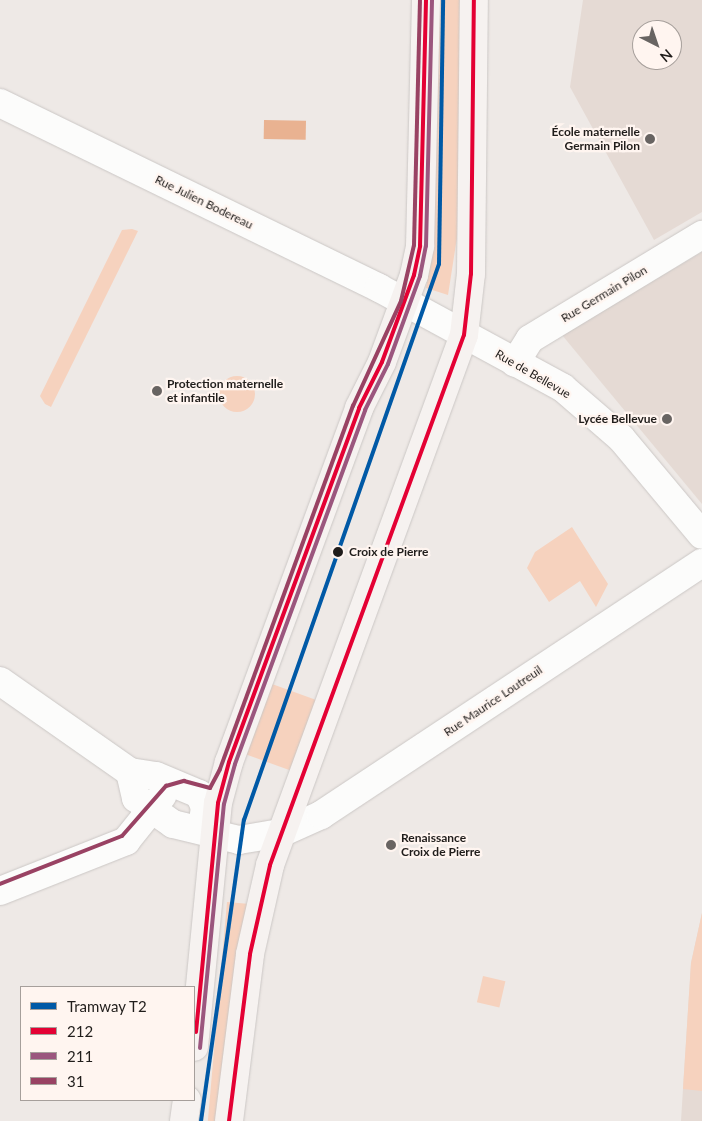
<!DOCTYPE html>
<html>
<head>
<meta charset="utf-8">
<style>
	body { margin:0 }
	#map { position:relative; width:702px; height:1121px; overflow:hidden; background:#eee9e6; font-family:Lato,sans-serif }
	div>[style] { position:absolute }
	.built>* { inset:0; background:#e5dad4 }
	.green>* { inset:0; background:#f6d2be; transform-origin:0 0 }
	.round { border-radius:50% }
	.water>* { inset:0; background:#e9b291; transform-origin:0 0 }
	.roads { filter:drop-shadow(0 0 1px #cbc7c5) drop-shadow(0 0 1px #cbc7c5) }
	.minor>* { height:28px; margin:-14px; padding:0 14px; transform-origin:14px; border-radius:14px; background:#fcfcfb }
	.primary>* { height:28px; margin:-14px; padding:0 14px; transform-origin:14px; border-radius:14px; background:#f6f2f0 }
	.bus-1>* { height:4px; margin:-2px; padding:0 2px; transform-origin:2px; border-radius:2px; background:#e40134 }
	.bus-2>* { height:4px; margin:-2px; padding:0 2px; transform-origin:2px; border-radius:2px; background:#9b567e }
	.bus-3>* { height:4px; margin:-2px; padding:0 2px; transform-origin:2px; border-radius:2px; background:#994263 }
	.tram-1>* { height:4px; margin:-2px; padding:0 2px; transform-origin:2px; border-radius:2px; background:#0059a6 }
	.dots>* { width:14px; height:14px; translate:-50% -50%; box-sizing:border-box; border:2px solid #fff5f0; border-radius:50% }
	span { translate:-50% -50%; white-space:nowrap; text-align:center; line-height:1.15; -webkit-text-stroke:4.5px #fff5f0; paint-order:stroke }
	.poi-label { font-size:12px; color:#201d1b; font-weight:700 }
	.right { translate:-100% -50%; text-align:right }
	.left { translate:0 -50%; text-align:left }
	.street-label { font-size:12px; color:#201d1b }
	.stop-label { font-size:12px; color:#201d1b; font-weight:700 }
	.legend { position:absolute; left:20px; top:986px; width:175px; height:115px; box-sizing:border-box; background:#fff5f0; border:1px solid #a69f9b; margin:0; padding:6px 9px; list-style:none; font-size:15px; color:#201d1b }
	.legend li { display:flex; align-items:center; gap:10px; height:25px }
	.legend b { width:25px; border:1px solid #a69f9b }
	.north { position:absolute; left:632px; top:20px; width:50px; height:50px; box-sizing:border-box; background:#fff5f0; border:1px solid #a69f9b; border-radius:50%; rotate:139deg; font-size:14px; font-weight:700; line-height:20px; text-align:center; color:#201d1b }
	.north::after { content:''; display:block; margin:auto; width:18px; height:22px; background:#686462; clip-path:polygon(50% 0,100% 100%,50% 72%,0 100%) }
</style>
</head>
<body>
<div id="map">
	<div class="built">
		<div style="clip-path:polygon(evenodd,583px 0,702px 0,702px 212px,654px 240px,570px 87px,583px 0,642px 30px,672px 30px,672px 60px,642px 60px,642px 30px)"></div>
		<div style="clip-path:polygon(702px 252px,702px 504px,562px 335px)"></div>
		<div style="clip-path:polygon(702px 913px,702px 1121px,681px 1121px,691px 963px)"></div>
	</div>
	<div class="green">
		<div style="clip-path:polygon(437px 0,460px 0,461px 212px,448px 295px,426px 288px,433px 249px)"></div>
		<div style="clip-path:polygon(132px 229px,138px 231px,51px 407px,45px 404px,40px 396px,122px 230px)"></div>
		<div class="round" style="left:219px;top:376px;width:36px;height:36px"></div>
		<div style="clip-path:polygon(572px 527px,608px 584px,596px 607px,580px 581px,549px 602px,527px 568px,535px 552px)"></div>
		<div style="left:272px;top:684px;width:50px;height:75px;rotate:20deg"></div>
		<div style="left:227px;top:902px;width:23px;height:221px;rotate:5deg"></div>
		<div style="clip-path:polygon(702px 913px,702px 1091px,683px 1089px,691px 963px)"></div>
		<div style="left:483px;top:976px;width:23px;height:27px;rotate:13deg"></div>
	</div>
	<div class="water">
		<div style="left:264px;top:120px;width:42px;height:19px;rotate:1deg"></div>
	</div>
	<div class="roads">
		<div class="minor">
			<div style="left:0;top:103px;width:422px;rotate:26deg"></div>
			<div style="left:379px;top:288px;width:209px;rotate:28.5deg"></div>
			<div style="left:563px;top:388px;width:77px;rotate:40.8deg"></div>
			<div style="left:621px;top:438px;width:126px;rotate:50.1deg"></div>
			<div style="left:515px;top:363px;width:28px;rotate:-58deg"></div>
			<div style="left:530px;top:339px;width:201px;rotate:-31.2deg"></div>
			<div style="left:0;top:681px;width:159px;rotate:35deg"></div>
			<div style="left:130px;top:772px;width:26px;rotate:9deg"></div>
			<div style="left:156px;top:776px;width:47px;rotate:22.7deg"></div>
			<div style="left:199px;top:794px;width:14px;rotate:65deg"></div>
			<div style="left:205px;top:807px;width:14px;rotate:98deg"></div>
			<div style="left:203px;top:821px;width:19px;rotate:55deg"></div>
			<div style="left:130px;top:772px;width:27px;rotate:77deg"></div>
			<div style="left:136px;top:798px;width:45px;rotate:35.1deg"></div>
			<div style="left:173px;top:824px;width:68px;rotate:13.6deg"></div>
			<div style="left:239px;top:840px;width:43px;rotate:-9.5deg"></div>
			<div style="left:281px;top:833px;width:44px;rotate:-24.2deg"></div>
			<div style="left:321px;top:815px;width:457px;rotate:-33.5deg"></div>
			<div style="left:0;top:891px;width:136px;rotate:-21.6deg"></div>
			<div style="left:126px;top:841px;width:58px;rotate:-51.3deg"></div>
		</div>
		<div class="primary">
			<div style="left:194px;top:1047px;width:245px;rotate:-84.4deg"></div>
			<div style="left:218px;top:803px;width:42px;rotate:-75deg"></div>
			<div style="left:229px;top:762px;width:377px;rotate:-69.8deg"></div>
			<div style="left:359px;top:408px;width:51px;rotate:-63.4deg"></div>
			<div style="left:382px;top:362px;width:93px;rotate:-69.8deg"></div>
			<div style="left:414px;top:275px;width:30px;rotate:-78deg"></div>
			<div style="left:420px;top:246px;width:246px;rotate:-88.6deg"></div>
			<div style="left:184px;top:1121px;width:21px;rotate:-82deg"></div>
			<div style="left:229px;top:1121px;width:168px;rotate:-82.8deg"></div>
			<div style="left:250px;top:954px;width:91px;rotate:-77.3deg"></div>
			<div style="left:270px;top:865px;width:564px;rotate:-69.9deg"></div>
			<div style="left:464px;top:335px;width:61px;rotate:-83.5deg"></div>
			<div style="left:471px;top:274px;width:274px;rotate:-89.4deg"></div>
		</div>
	</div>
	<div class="bus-1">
		<div style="left:196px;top:1032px;width:230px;rotate:-84.5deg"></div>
		<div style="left:218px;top:803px;width:42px;rotate:-75deg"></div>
		<div style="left:229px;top:762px;width:377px;rotate:-69.8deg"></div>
		<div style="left:359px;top:408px;width:51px;rotate:-63.4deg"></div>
		<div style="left:382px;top:362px;width:93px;rotate:-69.8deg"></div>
		<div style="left:414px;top:275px;width:30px;rotate:-78deg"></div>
		<div style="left:420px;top:246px;width:246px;rotate:-88.6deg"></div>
		<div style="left:229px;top:1121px;width:168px;rotate:-82.8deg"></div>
		<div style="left:250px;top:954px;width:91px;rotate:-77.3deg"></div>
		<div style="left:270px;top:865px;width:564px;rotate:-69.9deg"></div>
		<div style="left:464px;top:335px;width:61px;rotate:-83.5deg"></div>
		<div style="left:471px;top:274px;width:274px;rotate:-89.4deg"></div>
	</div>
	<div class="bus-2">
		<div style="left:200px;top:1048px;width:245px;rotate:-84.4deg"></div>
		<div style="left:224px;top:804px;width:41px;rotate:-74.6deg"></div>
		<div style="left:235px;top:764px;width:377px;rotate:-69.8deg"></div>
		<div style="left:365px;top:410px;width:51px;rotate:-63.4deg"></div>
		<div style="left:388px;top:364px;width:94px;rotate:-70deg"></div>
		<div style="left:420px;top:276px;width:31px;rotate:-79deg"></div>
		<div style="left:426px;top:246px;width:246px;rotate:-88.6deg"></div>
	</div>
	<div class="bus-3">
		<div style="left:0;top:884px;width:131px;rotate:-21.5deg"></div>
		<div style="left:122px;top:836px;width:67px;rotate:-48.7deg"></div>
		<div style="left:166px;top:786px;width:19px;rotate:-16deg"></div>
		<div style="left:184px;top:781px;width:27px;rotate:15deg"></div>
		<div style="left:210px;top:788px;width:21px;rotate:-62deg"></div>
		<div style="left:220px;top:769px;width:387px;rotate:-69.9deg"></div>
		<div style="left:353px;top:406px;width:115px;rotate:-65.4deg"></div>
		<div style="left:401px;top:301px;width:57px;rotate:-76.9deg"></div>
		<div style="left:414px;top:245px;width:245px;rotate:-88.6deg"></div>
	</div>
	<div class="tram-1">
		<div style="left:201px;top:1121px;width:304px;rotate:-81.9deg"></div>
		<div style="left:244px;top:820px;width:589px;rotate:-70.67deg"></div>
		<div style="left:439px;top:264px;width:264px;rotate:-89.1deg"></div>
	</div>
	<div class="dots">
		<div style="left:650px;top:139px;background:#686462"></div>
		<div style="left:157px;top:391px;background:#686462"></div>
		<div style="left:667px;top:419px;background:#686462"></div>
		<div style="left:338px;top:552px;background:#201d1b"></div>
		<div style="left:391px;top:845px;background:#686462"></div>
	</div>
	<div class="poi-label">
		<span class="right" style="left:640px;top:139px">École maternelle<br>Germain Pilon</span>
		<span class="left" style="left:167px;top:391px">Protection maternelle<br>et infantile</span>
		<span class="right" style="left:657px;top:419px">Lycée Bellevue</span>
		<span class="left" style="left:401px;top:845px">Renaissance<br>Croix de Pierre</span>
	</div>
	<div class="street-label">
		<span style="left:204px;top:202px;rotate:26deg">Rue Julien Bodereau</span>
		<span style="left:604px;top:294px;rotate:-31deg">Rue Germain Pilon</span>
		<span style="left:533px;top:374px;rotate:30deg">Rue de Bellevue</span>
		<span style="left:493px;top:701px;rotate:-34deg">Rue Maurice Loutreuil</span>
	</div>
	<div class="stop-label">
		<span class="left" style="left:349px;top:552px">Croix de Pierre</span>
	</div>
	<ul class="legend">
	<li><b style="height:6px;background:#0059a6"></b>Tramway T2</li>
	<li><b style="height:6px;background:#e40134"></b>212</li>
	<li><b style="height:6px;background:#9b567e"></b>211</li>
	<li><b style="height:6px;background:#994263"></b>31</li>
	</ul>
	<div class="north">N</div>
</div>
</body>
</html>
